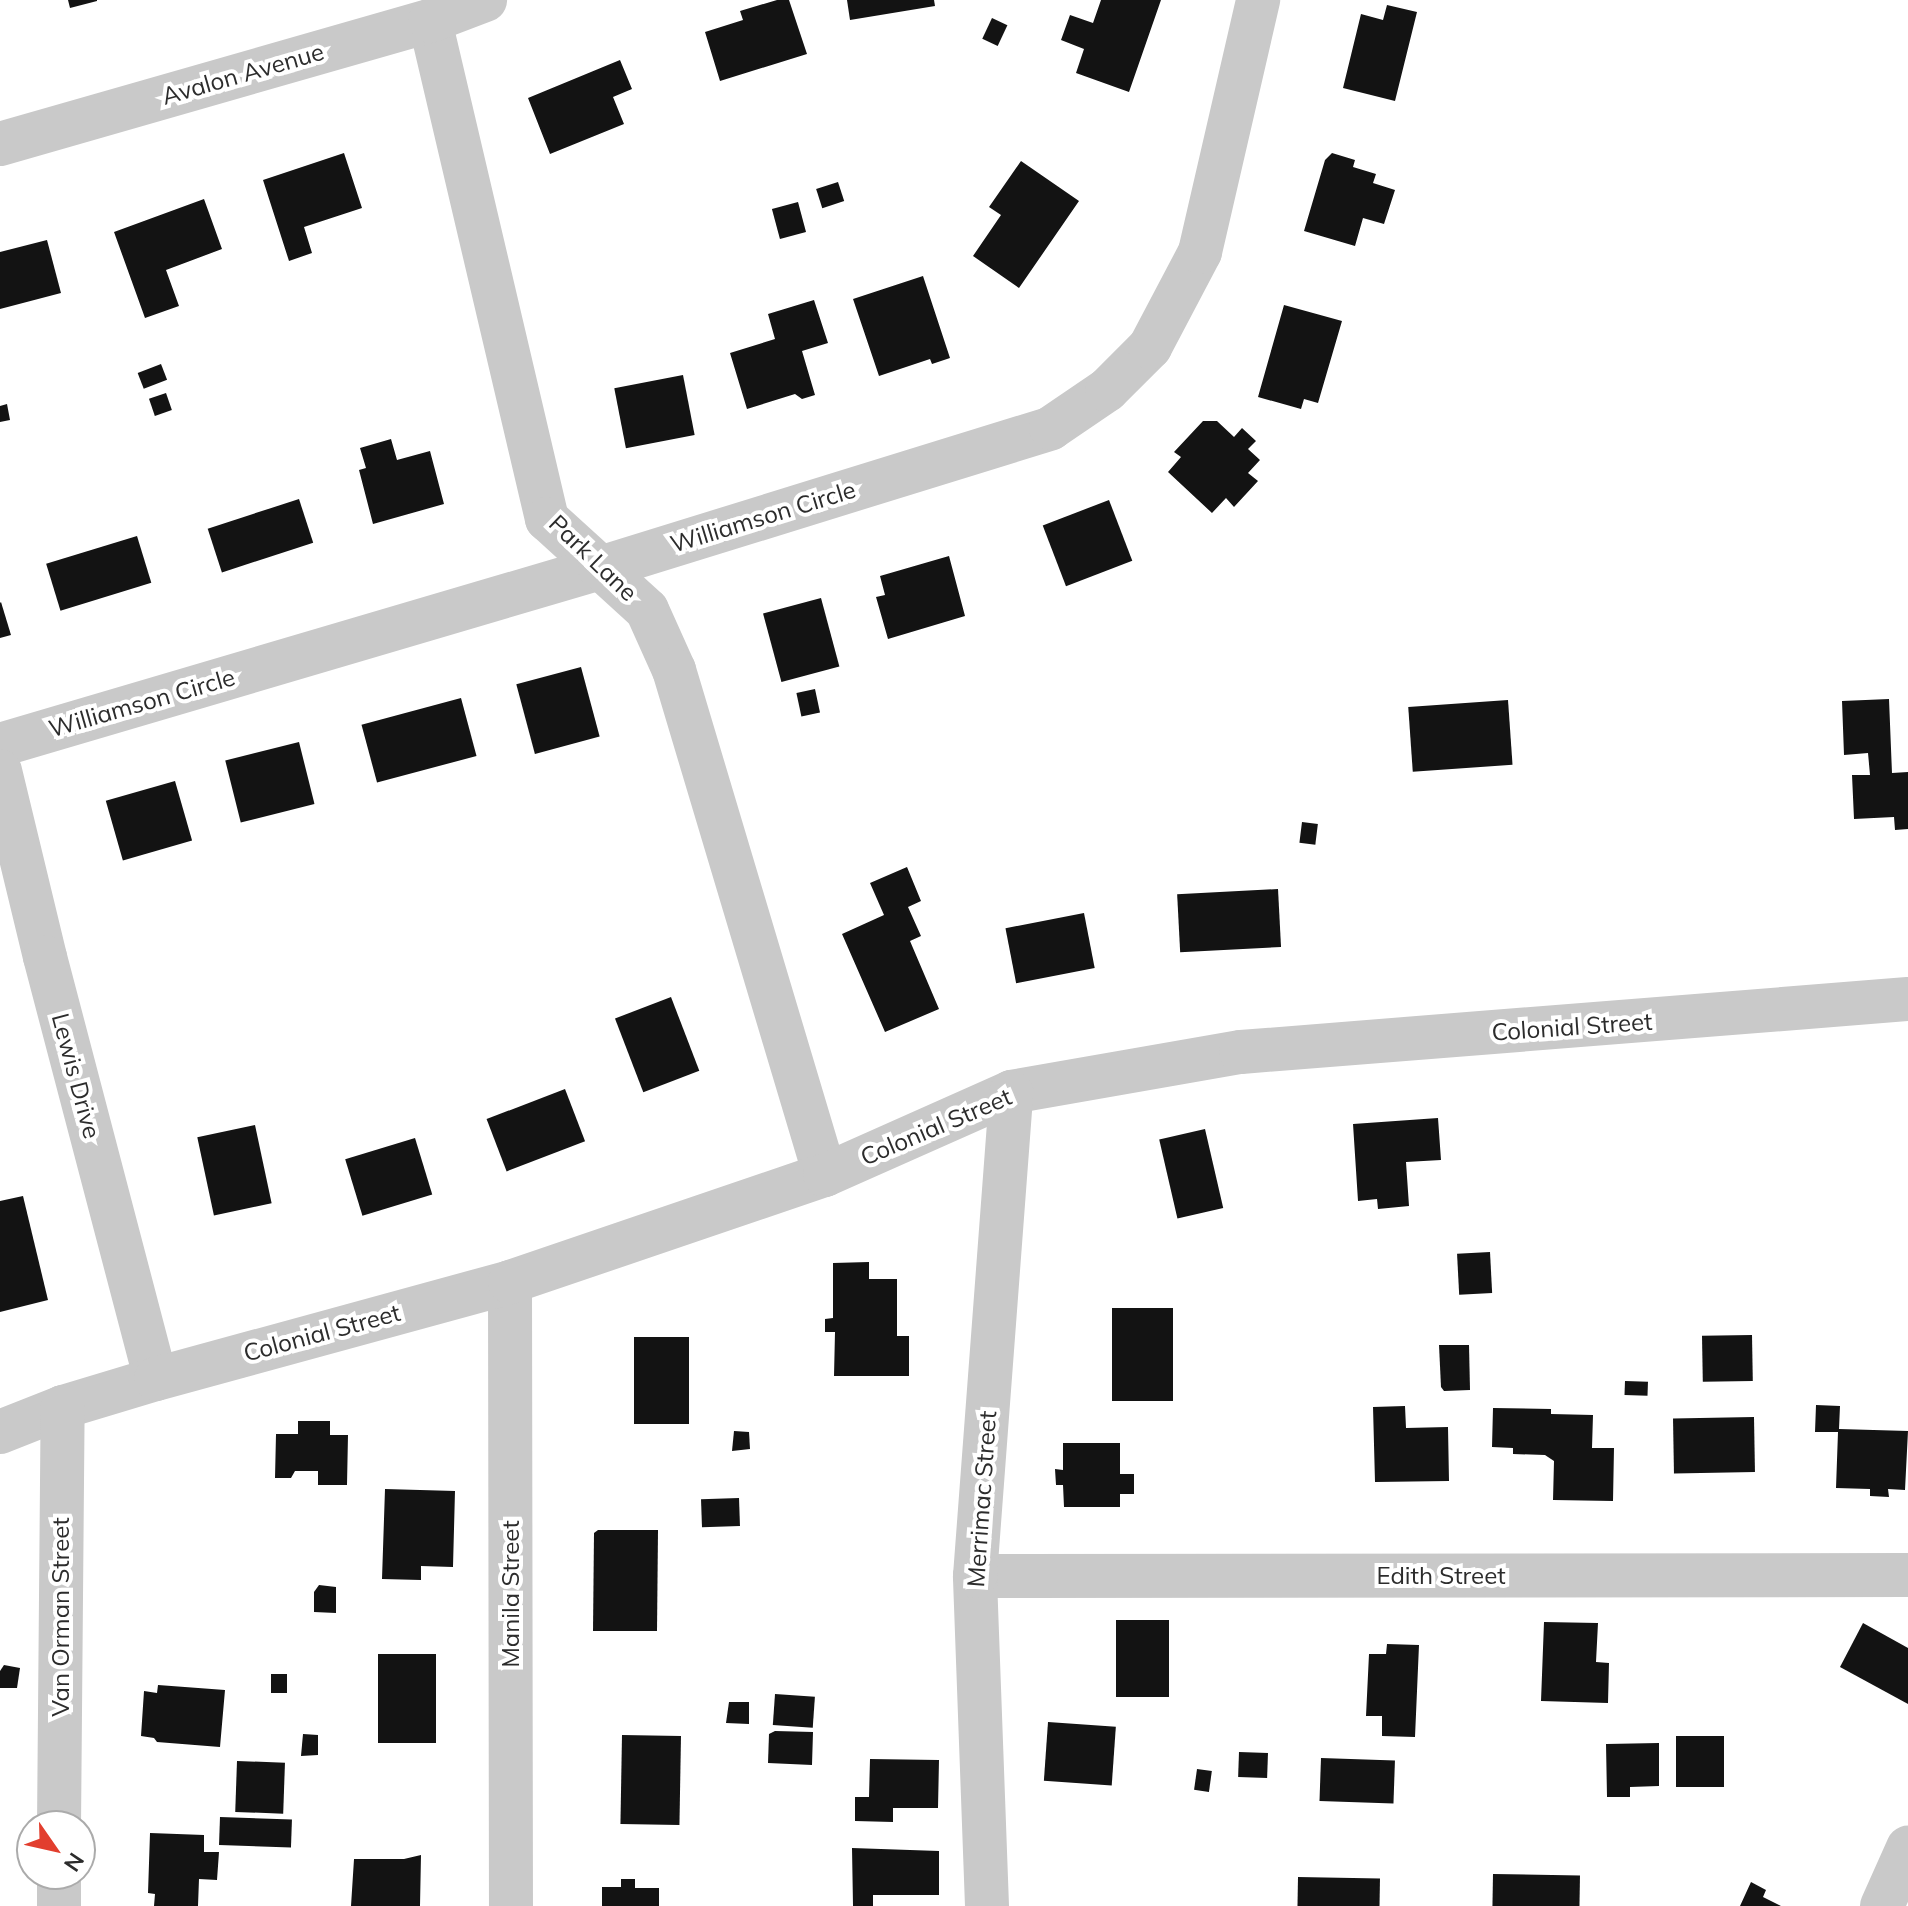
<!DOCTYPE html>
<html>
<head>
<meta charset="utf-8">
<style>
	body { margin:0 }
	#map { position:relative; width:1908px; height:1906px; overflow:hidden; background:#fff; font-family:Mulish,sans-serif }
	div>[style] { position:absolute }
	.building>* { inset:0; background:#131313; transform-origin:0 0 }
	.minor>* { height:44px; margin:-22px; padding:0 22px; transform-origin:22px; border-radius:22px; background:#c9c9c9 }
	span { translate:-50% -50%; white-space:nowrap; text-align:center; line-height:1.15; -webkit-text-stroke:8px #fff; paint-order:stroke }
	.street-label { font-size:24px; color:#2c2c2c }
	.north { position:absolute; left:16px; top:1810px; width:80px; height:80px; box-sizing:border-box; background:#fff; border:2px solid #ababab; border-radius:50%; rotate:124deg; font-size:22px; font-weight:700; line-height:32px; text-align:center; color:#2c2c2c }
	.north::after { content:''; display:block; margin:auto; width:28px; height:36px; background:#e23e2e; clip-path:polygon(50% 0,100% 100%,50% 72%,0 100%) }
</style>
</head>
<body>
<div id="map">
	<div class="building">
		<div style="clip-path:polygon(68px 0,97px 0,97px 1px,70px 8px)"></div>
		<div style="clip-path:polygon(777px 0,789px 0,807px 54px,720px 81px,705px 32px,743px 20px,740px 11px)"></div>
		<div style="clip-path:polygon(847px 0,934px 0,935px 6px,850px 20px)"></div>
		<div style="clip-path:polygon(1101px 0,1161px 0,1129px 92px,1076px 73px,1084px 49px,1061px 40px,1070px 15px,1093px 23px)"></div>
		<div style="clip-path:polygon(1387px 5px,1417px 12px,1395px 101px,1343px 88px,1361px 14px,1383px 20px)"></div>
		<div style="left:992px;top:18px;width:17px;height:23px;rotate:25deg"></div>
		<div style="clip-path:polygon(620px 60px,632px 89px,613px 97px,624px 124px,550px 154px,528px 98px)"></div>
		<div style="clip-path:polygon(344px 153px,362px 208px,304px 227px,312px 253px,289px 261px,263px 180px)"></div>
		<div style="clip-path:polygon(1332px 153px,1355px 160px,1353px 167px,1376px 174px,1373px 183px,1395px 190px,1384px 224px,1363px 218px,1355px 246px,1304px 231px,1325px 160px)"></div>
		<div style="clip-path:polygon(1021px 161px,1079px 201px,1019px 288px,973px 256px,1001px 215px,989px 207px)"></div>
		<div style="left:838px;top:182px;width:20px;height:23px;rotate:72deg"></div>
		<div style="clip-path:polygon(204px 199px,222px 249px,166px 270px,179px 306px,145px 318px,114px 232px)"></div>
		<div style="left:798px;top:202px;width:31px;height:27px;rotate:75deg"></div>
		<div style="clip-path:polygon(47px 240px,61px 293px,0 309px,0 252px)"></div>
		<div style="clip-path:polygon(923px 276px,950px 358px,932px 364px,930px 359px,879px 376px,853px 299px)"></div>
		<div style="clip-path:polygon(814px 300px,828px 343px,802px 351px,815px 395px,802px 399px,795px 394px,747px 409px,730px 353px,775px 339px,768px 314px)"></div>
		<div style="clip-path:polygon(1284px 305px,1342px 321px,1318px 403px,1304px 399px,1301px 409px,1258px 397px)"></div>
		<div style="left:161px;top:364px;width:17px;height:25px;rotate:69deg"></div>
		<div style="left:683px;top:375px;width:61px;height:70px;rotate:79deg"></div>
		<div style="left:166px;top:393px;width:18px;height:18px;rotate:71deg"></div>
		<div style="clip-path:polygon(7px 404px,10px 420px,0 422px,0 406px)"></div>
		<div style="clip-path:polygon(1203px 421px,1217px 421px,1234px 437px,1242px 428px,1256px 441px,1248px 449px,1260px 460px,1248px 473px,1258px 481px,1234px 507px,1226px 498px,1212px 513px,1168px 472px,1181px 457px,1174px 452px)"></div>
		<div style="clip-path:polygon(391px 439px,397px 460px,430px 451px,444px 504px,373px 524px,359px 470px,366px 468px,360px 448px)"></div>
		<div style="left:299px;top:499px;width:46px;height:96px;rotate:72deg"></div>
		<div style="left:1109px;top:500px;width:65px;height:71px;rotate:69deg"></div>
		<div style="left:137px;top:536px;width:49px;height:95px;rotate:73deg"></div>
		<div style="clip-path:polygon(949px 556px,965px 616px,888px 639px,876px 597px,885px 595px,880px 576px)"></div>
		<div style="left:821px;top:598px;width:71px;height:60px;rotate:75deg"></div>
		<div style="clip-path:polygon(1px 602px,11px 635px,0 638px,0 603px)"></div>
		<div style="left:581px;top:667px;width:72px;height:67px;rotate:75deg"></div>
		<div style="left:815px;top:689px;width:24px;height:19px;rotate:78deg"></div>
		<div style="left:461px;top:698px;width:60px;height:103px;rotate:75deg"></div>
		<div style="clip-path:polygon(1889px 699px,1892px 773px,1908px 772px,1908px 829px,1895px 830px,1894px 817px,1854px 819px,1852px 775px,1870px 775px,1868px 753px,1844px 755px,1842px 701px)"></div>
		<div style="left:1508px;top:700px;width:65px;height:100px;rotate:86deg"></div>
		<div style="left:299px;top:742px;width:64px;height:76px;rotate:76deg"></div>
		<div style="left:175px;top:781px;width:62px;height:72px;rotate:74deg"></div>
		<div style="left:1302px;top:822px;width:16px;height:21px;rotate:7deg"></div>
		<div style="clip-path:polygon(907px 867px,921px 901px,908px 907px,921px 936px,910px 941px,939px 1009px,885px 1032px,842px 934px,884px 915px,870px 883px)"></div>
		<div style="left:1278px;top:889px;width:58px;height:101px;rotate:87deg"></div>
		<div style="left:1084px;top:913px;width:56px;height:80px;rotate:79deg"></div>
		<div style="left:671px;top:997px;width:79px;height:60px;rotate:69deg"></div>
		<div style="left:565px;top:1089px;width:56px;height:84px;rotate:69deg"></div>
		<div style="clip-path:polygon(1438px 1118px,1441px 1160px,1406px 1162px,1409px 1206px,1378px 1209px,1377px 1199px,1358px 1201px,1353px 1124px)"></div>
		<div style="left:255px;top:1125px;width:80px;height:59px;rotate:78deg"></div>
		<div style="left:1205px;top:1129px;width:81px;height:47px;rotate:77deg"></div>
		<div style="left:415px;top:1138px;width:59px;height:73px;rotate:73deg"></div>
		<div style="clip-path:polygon(23px 1196px,48px 1300px,0 1312px,0 1201px)"></div>
		<div style="left:1490px;top:1252px;width:41px;height:33px;rotate:87deg"></div>
		<div style="clip-path:polygon(869px 1262px,869px 1279px,897px 1279px,897px 1336px,909px 1336px,909px 1376px,834px 1376px,835px 1332px,825px 1332px,825px 1319px,833px 1318px,833px 1263px)"></div>
		<div style="left:1112px;top:1308px;width:61px;height:93px"></div>
		<div style="left:1752px;top:1335px;width:46px;height:50px;rotate:89deg"></div>
		<div style="left:634px;top:1337px;width:55px;height:87px"></div>
		<div style="clip-path:polygon(1439px 1345px,1469px 1345px,1470px 1390px,1444px 1391px,1441px 1387px)"></div>
		<div style="left:1625px;top:1381px;width:23px;height:14px;rotate:2deg"></div>
		<div style="clip-path:polygon(1816px 1405px,1840px 1406px,1839px 1429px,1908px 1431px,1905px 1490px,1888px 1489px,1889px 1497px,1870px 1496px,1870px 1489px,1836px 1488px,1838px 1432px,1815px 1432px)"></div>
		<div style="clip-path:polygon(1405px 1406px,1406px 1428px,1448px 1427px,1449px 1481px,1375px 1482px,1373px 1407px)"></div>
		<div style="clip-path:polygon(1493px 1408px,1551px 1409px,1551px 1414px,1593px 1415px,1592px 1448px,1614px 1448px,1613px 1501px,1553px 1500px,1554px 1461px,1545px 1455px,1513px 1454px,1513px 1448px,1492px 1447px)"></div>
		<div style="left:1754px;top:1417px;width:55px;height:81px;rotate:89deg"></div>
		<div style="clip-path:polygon(298px 1421px,330px 1421px,330px 1435px,348px 1435px,347px 1485px,318px 1485px,318px 1471px,295px 1471px,291px 1478px,275px 1478px,276px 1434px,298px 1434px)"></div>
		<div style="clip-path:polygon(734px 1431px,749px 1432px,750px 1449px,732px 1451px)"></div>
		<div style="clip-path:polygon(1063px 1443px,1120px 1443px,1120px 1474px,1134px 1474px,1134px 1494px,1120px 1494px,1120px 1507px,1064px 1507px,1063px 1485px,1056px 1485px,1055px 1469px,1063px 1470px)"></div>
		<div style="clip-path:polygon(385px 1489px,455px 1491px,453px 1567px,421px 1566px,421px 1580px,382px 1579px)"></div>
		<div style="left:739px;top:1498px;width:28px;height:38px;rotate:88deg"></div>
		<div style="clip-path:polygon(598px 1530px,658px 1530px,657px 1631px,593px 1631px,594px 1533px)"></div>
		<div style="clip-path:polygon(319px 1585px,336px 1587px,336px 1613px,314px 1612px,314px 1592px)"></div>
		<div style="left:1169px;top:1620px;width:77px;height:53px;rotate:90deg"></div>
		<div style="clip-path:polygon(1544px 1622px,1598px 1623px,1596px 1662px,1609px 1663px,1608px 1703px,1541px 1701px)"></div>
		<div style="clip-path:polygon(1863px 1623px,1908px 1648px,1908px 1704px,1840px 1667px)"></div>
		<div style="clip-path:polygon(1387px 1644px,1419px 1645px,1415px 1737px,1382px 1736px,1382px 1716px,1366px 1716px,1369px 1654px,1386px 1654px)"></div>
		<div style="left:378px;top:1654px;width:58px;height:89px"></div>
		<div style="clip-path:polygon(4px 1665px,20px 1668px,17px 1688px,0 1688px,0 1671px)"></div>
		<div style="left:271px;top:1674px;width:16px;height:19px"></div>
		<div style="clip-path:polygon(158px 1685px,225px 1690px,220px 1747px,157px 1742px,154px 1738px,141px 1736px,144px 1691px,157px 1693px)"></div>
		<div style="left:775px;top:1694px;width:40px;height:31px;rotate:4deg"></div>
		<div style="clip-path:polygon(729px 1702px,749px 1702px,749px 1724px,726px 1723px)"></div>
		<div style="left:1048px;top:1722px;width:68px;height:59px;rotate:4deg"></div>
		<div style="clip-path:polygon(775px 1731px,813px 1732px,812px 1765px,768px 1763px,769px 1734px)"></div>
		<div style="clip-path:polygon(303px 1734px,318px 1735px,318px 1755px,301px 1756px)"></div>
		<div style="left:622px;top:1735px;width:59px;height:89px;rotate:1deg"></div>
		<div style="left:1676px;top:1736px;width:48px;height:51px"></div>
		<div style="clip-path:polygon(1659px 1743px,1659px 1786px,1630px 1787px,1630px 1797px,1607px 1797px,1606px 1744px)"></div>
		<div style="left:1239px;top:1752px;width:29px;height:25px;rotate:2deg"></div>
		<div style="left:1321px;top:1758px;width:74px;height:43px;rotate:2deg"></div>
		<div style="clip-path:polygon(870px 1759px,939px 1760px,938px 1808px,893px 1808px,893px 1822px,855px 1821px,855px 1797px,869px 1797px)"></div>
		<div style="left:237px;top:1761px;width:48px;height:51px;rotate:2deg"></div>
		<div style="left:1197px;top:1769px;width:15px;height:21px;rotate:8deg"></div>
		<div style="left:220px;top:1817px;width:72px;height:28px;rotate:2deg"></div>
		<div style="clip-path:polygon(150px 1833px,204px 1835px,204px 1852px,219px 1852px,217px 1880px,199px 1879px,198px 1906px,154px 1906px,155px 1894px,148px 1893px)"></div>
		<div style="clip-path:polygon(852px 1848px,939px 1851px,939px 1895px,873px 1895px,873px 1906px,853px 1906px)"></div>
		<div style="clip-path:polygon(421px 1855px,420px 1906px,351px 1906px,354px 1859px,404px 1859px)"></div>
		<div style="left:1493px;top:1874px;width:87px;height:32px;rotate:1deg"></div>
		<div style="left:1298px;top:1877px;width:82px;height:29px;rotate:1deg"></div>
		<div style="clip-path:polygon(621px 1879px,635px 1879px,635px 1888px,659px 1888px,659px 1906px,602px 1906px,602px 1887px,621px 1887px)"></div>
		<div style="clip-path:polygon(1751px 1882px,1766px 1890px,1763px 1897px,1781px 1906px,1740px 1906px)"></div>
	</div>
	<div class="minor">
		<div style="left:430px;top:21px;width:512px;rotate:76.78deg"></div>
		<div style="left:547px;top:519px;width:135px;rotate:42.3deg"></div>
		<div style="left:647px;top:610px;width:66px;rotate:65.8deg"></div>
		<div style="left:674px;top:670px;width:527px;rotate:73.35deg"></div>
		<div style="left:0;top:144px;width:447px;rotate:-16deg"></div>
		<div style="left:430px;top:21px;width:59px;rotate:-20.9deg"></div>
		<div style="left:0;top:745px;width:626px;rotate:-16.44deg"></div>
		<div style="left:600px;top:568px;width:472px;rotate:-17.2deg"></div>
		<div style="left:1051px;top:428px;width:68px;rotate:-34.2deg"></div>
		<div style="left:1107px;top:390px;width:61px;rotate:-45deg"></div>
		<div style="left:1150px;top:347px;width:107px;rotate:-62.2deg"></div>
		<div style="left:1200px;top:252px;width:259px;rotate:-77deg"></div>
		<div style="left:0;top:771px;width:191px;rotate:76.4deg"></div>
		<div style="left:45px;top:957px;width:436px;rotate:75.3deg"></div>
		<div style="left:510px;top:1282px;width:624px;rotate:89.91deg"></div>
		<div style="left:0;top:1432px;width:68px;rotate:-21.6deg"></div>
		<div style="left:63px;top:1407px;width:97px;rotate:-16.8deg"></div>
		<div style="left:156px;top:1379px;width:367px;rotate:-15.3deg"></div>
		<div style="left:510px;top:1282px;width:333px;rotate:-18.8deg"></div>
		<div style="left:825px;top:1175px;width:204px;rotate:-24deg"></div>
		<div style="left:1011px;top:1092px;width:233px;rotate:-9.9deg"></div>
		<div style="left:1241px;top:1052px;width:669px;rotate:-4.54deg"></div>
		<div style="left:975px;top:1576px;width:933px;rotate:-0.06deg"></div>
		<div style="left:59px;top:1826px;width:419px;rotate:-89.5deg"></div>
		<div style="left:59px;top:1906px;width:32px;rotate:-90deg"></div>
		<div style="left:987px;top:1906px;width:330px;rotate:-92.1deg"></div>
		<div style="left:975px;top:1576px;width:485px;rotate:-85.7deg"></div>
		<div style="left:1882px;top:1906px;width:64px;rotate:-65.9deg"></div>
	</div>
	<div class="street-label">
		<span style="left:243px;top:74px;rotate:-16deg">Avalon Avenue</span>
		<span style="left:763px;top:517px;rotate:-17deg">Williamson Circle</span>
		<span style="left:593px;top:558px;rotate:44deg">Park Lane</span>
		<span style="left:142px;top:703px;rotate:-16deg">Williamson Circle</span>
		<span style="left:1572px;top:1027px;rotate:-4deg">Colonial Street</span>
		<span style="left:76px;top:1076px;rotate:75deg">Lewis Drive</span>
		<span style="left:936px;top:1127px;rotate:-23deg">Colonial Street</span>
		<span style="left:322px;top:1333px;rotate:-15deg">Colonial Street</span>
		<span style="left:982px;top:1499px;rotate:-86deg">Merrimac Street</span>
		<span style="left:1441px;top:1576px">Edith Street</span>
		<span style="left:511px;top:1594px;rotate:-90deg">Manila Street</span>
		<span style="left:61px;top:1617px;rotate:-90deg">Van Orman Street</span>
	</div>
	<div class="north">N</div>
</div>
</body>
</html>
